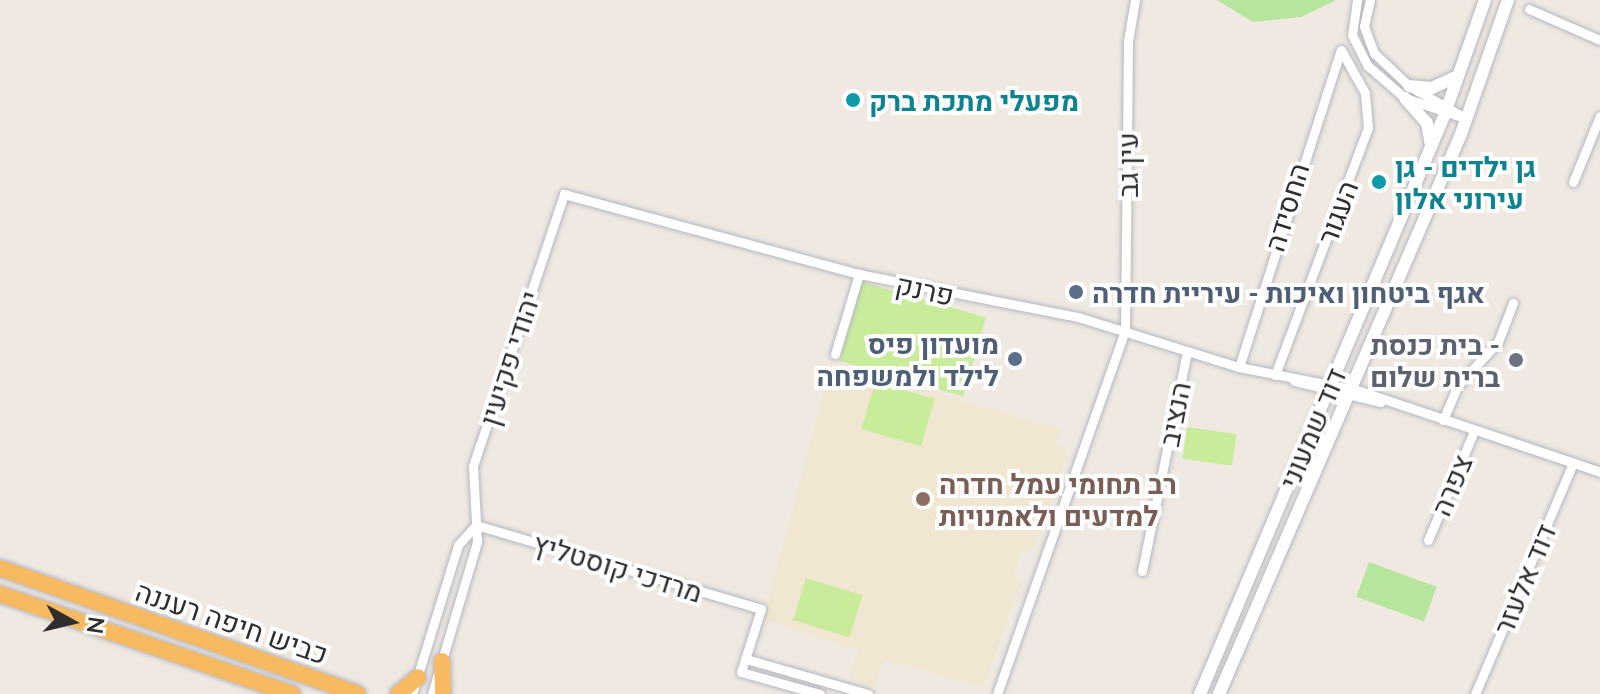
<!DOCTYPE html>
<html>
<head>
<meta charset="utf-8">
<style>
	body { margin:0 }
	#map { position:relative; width:1600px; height:694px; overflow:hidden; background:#efe9e1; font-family:Lato,Heebo,sans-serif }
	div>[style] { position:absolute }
	.education>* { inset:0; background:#f0e6d1 }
	.green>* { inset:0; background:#b6e59e; transform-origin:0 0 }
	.pitch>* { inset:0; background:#c9ec9a; transform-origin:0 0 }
	.roads { filter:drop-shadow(0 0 2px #b4b7c1) drop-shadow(0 0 2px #b4b7c1) }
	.minor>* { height:9px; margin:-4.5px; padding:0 4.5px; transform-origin:4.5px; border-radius:4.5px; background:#fff }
	.secondary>* { height:12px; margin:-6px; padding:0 6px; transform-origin:6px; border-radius:6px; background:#fff }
	.trunk>* { height:16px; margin:-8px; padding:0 8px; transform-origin:8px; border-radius:8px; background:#f8ba60 }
	.dots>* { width:22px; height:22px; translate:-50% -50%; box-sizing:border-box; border:4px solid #fff; border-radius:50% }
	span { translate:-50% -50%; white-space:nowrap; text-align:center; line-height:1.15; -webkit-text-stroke:8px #fff; paint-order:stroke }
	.culture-label { font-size:28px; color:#0d838f; font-weight:700 }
	.left { translate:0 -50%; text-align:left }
	.street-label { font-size:28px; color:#2e2e2e }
	.service-label { font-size:28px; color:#4e5e75; font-weight:700 }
	.right { translate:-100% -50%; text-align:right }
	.worship-label { font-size:28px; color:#5b616d; font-weight:700 }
	.education-label { font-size:28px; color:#785e54; font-weight:700 }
	.north { position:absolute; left:32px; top:582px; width:80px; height:80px; -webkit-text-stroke:6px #fff; paint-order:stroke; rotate:98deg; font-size:22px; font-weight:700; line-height:32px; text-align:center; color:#2e2e2e }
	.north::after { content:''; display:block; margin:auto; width:28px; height:36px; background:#2e2e2e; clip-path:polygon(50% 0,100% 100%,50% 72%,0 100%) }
</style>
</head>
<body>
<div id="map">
	<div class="education">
		<div style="clip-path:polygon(832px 363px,1061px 429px,1055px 444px,1068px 451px,1034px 548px,1021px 552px,1014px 575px,1021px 583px,983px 688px,883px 659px,875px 687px,850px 679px,858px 650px,763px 619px)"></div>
	</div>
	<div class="green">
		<div style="clip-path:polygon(1217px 0,1336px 0,1301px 17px,1253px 22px)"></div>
		<div style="left:1369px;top:562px;width:72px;height:37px;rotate:20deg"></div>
	</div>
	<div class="pitch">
		<div style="left:862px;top:282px;width:129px;height:82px;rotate:16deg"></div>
		<div style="left:875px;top:382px;width:62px;height:49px;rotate:16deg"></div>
		<div style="left:1187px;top:427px;width:50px;height:32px;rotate:8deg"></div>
		<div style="left:806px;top:578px;width:59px;height:44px;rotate:17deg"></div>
	</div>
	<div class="roads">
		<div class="minor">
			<div style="left:1357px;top:0;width:35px;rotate:98deg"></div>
			<div style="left:1352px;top:35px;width:35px;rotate:63deg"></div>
			<div style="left:1368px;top:66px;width:49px;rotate:40.9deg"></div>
			<div style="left:1405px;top:98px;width:65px;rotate:18.7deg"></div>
			<div style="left:1370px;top:0;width:27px;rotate:103deg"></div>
			<div style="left:1364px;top:26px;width:29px;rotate:70deg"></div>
			<div style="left:1374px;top:53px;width:48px;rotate:43.3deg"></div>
			<div style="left:1409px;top:86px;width:64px;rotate:29.7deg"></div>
			<div style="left:1529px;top:9px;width:77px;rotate:23.6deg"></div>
			<div style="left:1573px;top:182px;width:71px;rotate:-67.8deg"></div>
			<div style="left:835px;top:354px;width:84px;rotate:-73.3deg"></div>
			<div style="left:1239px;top:367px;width:333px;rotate:-72.2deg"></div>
			<div style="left:1275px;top:375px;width:264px;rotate:-69.4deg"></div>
			<div style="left:1368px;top:128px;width:35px;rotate:-95deg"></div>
			<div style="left:1365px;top:93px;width:49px;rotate:-119.2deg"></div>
			<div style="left:1294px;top:381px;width:89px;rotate:13.7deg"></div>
			<div style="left:1443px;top:420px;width:38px;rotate:-67deg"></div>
			<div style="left:1458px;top:385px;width:59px;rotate:-47.1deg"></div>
			<div style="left:1498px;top:342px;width:42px;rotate:-69deg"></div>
			<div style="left:476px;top:525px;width:297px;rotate:16.4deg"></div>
			<div style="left:761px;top:609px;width:66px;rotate:107.6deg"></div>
			<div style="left:741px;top:672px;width:82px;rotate:15.6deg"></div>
			<div style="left:1428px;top:540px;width:118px;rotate:-67.1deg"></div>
			<div style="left:1142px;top:571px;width:224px;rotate:-78.4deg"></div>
			<div style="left:746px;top:659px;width:127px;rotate:16deg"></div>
			<div style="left:412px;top:694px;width:156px;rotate:-72.8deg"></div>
			<div style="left:458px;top:545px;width:27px;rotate:-48deg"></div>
			<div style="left:432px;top:694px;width:159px;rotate:-73.5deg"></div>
			<div style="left:477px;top:542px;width:76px;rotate:-93deg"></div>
			<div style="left:473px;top:466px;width:287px;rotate:-71.5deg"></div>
			<div style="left:564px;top:194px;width:306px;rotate:15.2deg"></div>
			<div style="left:859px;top:274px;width:223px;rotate:11.1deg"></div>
			<div style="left:1078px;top:317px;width:169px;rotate:17.3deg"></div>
			<div style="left:1239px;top:367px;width:123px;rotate:11.2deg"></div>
			<div style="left:1360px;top:391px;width:253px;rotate:18.6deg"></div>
			<div style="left:997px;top:694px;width:385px;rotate:-70.6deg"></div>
			<div style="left:1125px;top:331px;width:290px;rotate:-89.4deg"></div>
			<div style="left:1128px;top:41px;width:42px;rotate:-80.3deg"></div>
			<div style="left:1475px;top:694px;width:251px;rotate:-67deg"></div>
		</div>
		<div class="secondary">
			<div style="left:1409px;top:86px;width:23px;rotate:5deg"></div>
			<div style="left:1432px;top:88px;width:29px;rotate:-25deg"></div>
			<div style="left:1405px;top:98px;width:33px;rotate:49deg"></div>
			<div style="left:1427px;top:123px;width:22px;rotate:80deg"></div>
			<div style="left:1200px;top:694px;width:627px;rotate:-67.11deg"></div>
			<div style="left:1444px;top:116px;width:123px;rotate:-70.5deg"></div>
			<div style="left:1219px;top:694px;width:610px;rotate:-66.63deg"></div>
			<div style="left:1461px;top:134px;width:142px;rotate:-70.7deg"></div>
		</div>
		<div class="trunk">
			<div style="left:0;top:568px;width:379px;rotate:19.4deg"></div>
			<div style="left:0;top:594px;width:309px;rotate:18.9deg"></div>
			<div style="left:442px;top:661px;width:33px;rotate:88deg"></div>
			<div style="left:398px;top:694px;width:26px;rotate:-40deg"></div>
		</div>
	</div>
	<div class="dots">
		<div style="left:853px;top:100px;background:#0f9aa8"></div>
		<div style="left:1379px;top:182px;background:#0f9aa8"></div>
		<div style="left:1076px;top:292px;background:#5c6f8a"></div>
		<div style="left:1015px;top:359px;background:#5c6f8a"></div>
		<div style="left:1516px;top:360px;background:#6b7280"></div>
		<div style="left:923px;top:499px;background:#8d6e63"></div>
	</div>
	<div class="culture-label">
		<span class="left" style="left:869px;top:100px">מפעלי מתכת ברק</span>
		<span class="left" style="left:1395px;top:182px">גן ילדים - גן<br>עירוני אלון</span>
	</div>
	<div class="street-label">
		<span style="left:1127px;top:165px;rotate:-90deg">עין גב</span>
		<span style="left:1286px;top:207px;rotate:-73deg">החסידה</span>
		<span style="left:1337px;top:212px;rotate:-69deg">העגור</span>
		<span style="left:925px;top:289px;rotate:12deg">פרנק</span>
		<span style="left:509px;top:358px;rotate:-72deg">יהודי פקיעין</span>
		<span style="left:1174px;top:414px;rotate:-79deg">הנציב</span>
		<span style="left:1312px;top:428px;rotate:-67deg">דוד שמעוני</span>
		<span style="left:1451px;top:485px;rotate:-67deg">צפרה</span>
		<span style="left:618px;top:567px;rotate:17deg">מרדכי קוסטליץ</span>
		<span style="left:1524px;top:579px;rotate:-67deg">דוד אלעזר</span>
		<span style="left:232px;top:622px;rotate:19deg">כביש חיפה רעננה</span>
	</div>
	<div class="service-label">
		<span class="left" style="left:1092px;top:292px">אגף ביטחון ואיכות - עיריית חדרה</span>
		<span class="right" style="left:999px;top:359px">מועדון פיס<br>לילד ולמשפחה</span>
	</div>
	<div class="worship-label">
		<span class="right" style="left:1500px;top:360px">בית כנסת -<br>ברית שלום</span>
	</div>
	<div class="education-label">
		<span class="left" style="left:939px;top:499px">רב תחומי עמל חדרה<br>למדעים ולאמנויות</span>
	</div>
	<div class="north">N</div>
</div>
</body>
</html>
